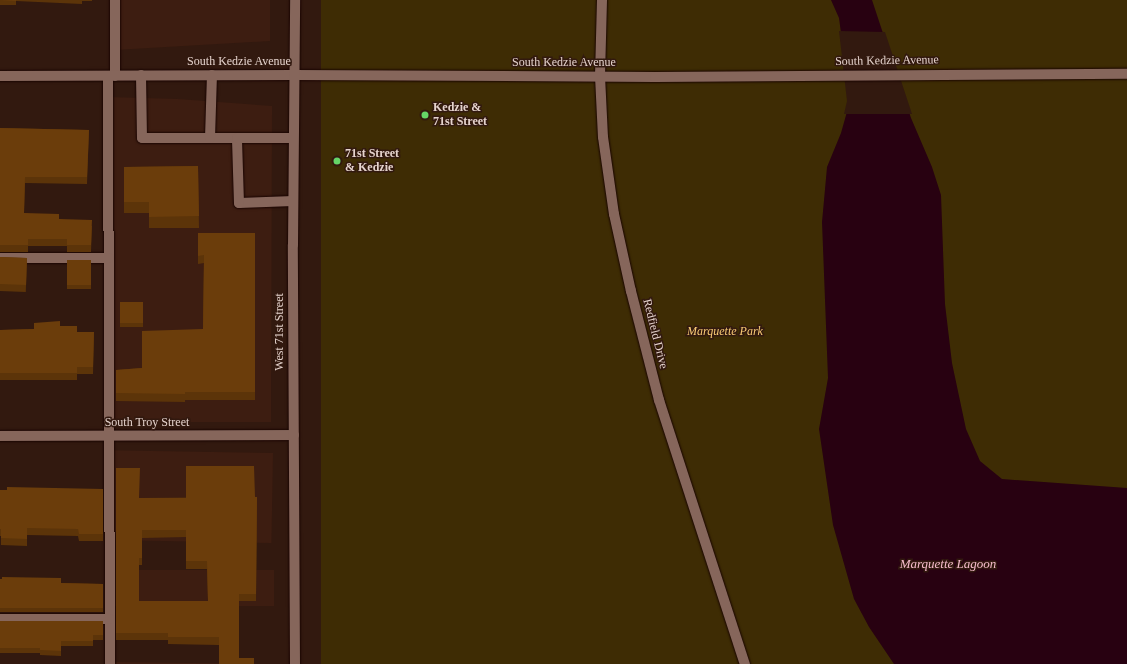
<!DOCTYPE html>
<html>
<head>
<meta charset="utf-8">
<style>
	body { margin:0 }
	#map { position:relative; width:1127px; height:664px; overflow:hidden; background:#32190f; font-family:"Times New Roman",serif }
	div>[style] { position:absolute }
	.built>* { inset:0; background:#3d1d11; transform-origin:0 0 }
	.green>* { inset:0; background:#3e2c04; transform-origin:0 0 }
	.water>* { inset:0; background:#280111 }
	.pier>* { inset:0; background:#32190f }
	.roads { filter:drop-shadow(0 0 1px #190400) drop-shadow(0 0 1px #190400) }
	.lane>* { height:10px; margin:-5px; padding:0 5px; transform-origin:5px; border-radius:5px; background:#86665b }
	.street>* { height:10px; margin:-5px; padding:0 5px; transform-origin:5px; border-radius:5px; background:#86665b }
	.secondary>* { height:10px; margin:-5px; padding:0 5px; transform-origin:5px; border-radius:5px; background:#86665b }
	.wall>* { inset:0; background:#5c3409; transform-origin:0 0 }
	.building>* { inset:0; background:#6b3d0b; transform-origin:0 0 }
	.dots>* { width:11px; height:11px; translate:-50% -50%; box-sizing:border-box; border:2px solid #32190f; border-radius:50% }
	span { translate:-50% -50%; white-space:nowrap; text-align:center; line-height:1.15; -webkit-text-stroke:3px #32190f; paint-order:stroke }
	.street-label { font-size:12px; color:#e5d3cd }
	.poi-label { font-size:12px; color:#e5d3cd; font-weight:700 }
	.left { translate:0 -50%; text-align:left }
	.park-label { font-size:12px; color:#f9cb75; font-style:italic }
	.water-label { font-size:13px; color:#f5bbcb; font-style:italic }
</style>
</head>
<body>
<div id="map">
	<div class="built">
		<div style="clip-path:polygon(115px 0,270px 0,270px 41px,115px 50px)"></div>
		<div style="clip-path:polygon(108px 97px,178px 99px,272px 106px,271px 422px,109px 422px)"></div>
		<div style="left:273px;top:453px;width:90px;height:164px;rotate:91deg"></div>
		<div style="left:109px;top:570px;width:165px;height:36px"></div>
		<div style="clip-path:polygon(110px 662px,273px 664px,110px 664px)"></div>
	</div>
	<div class="green">
		<div style="left:321px;top:0;width:806px;height:664px"></div>
	</div>
	<div class="water">
		<div style="clip-path:polygon(831px 0,872px 0,911px 118px,932px 167px,941px 195px,945px 304px,952px 363px,966px 429px,980px 461px,1002px 479px,1127px 488px,1127px 664px,894px 664px,869px 627px,854px 599px,833px 525px,819px 429px,828px 378px,822px 222px,827px 167px,841px 133px,850px 101px,839px 18px)"></div>
	</div>
	<div class="pier">
		<div style="clip-path:polygon(839px 31px,885px 32px,912px 114px,844px 114px,847px 101px)"></div>
	</div>
	<div class="roads">
		<div class="lane">
			<div style="left:115px;top:0;width:76px;rotate:90deg"></div>
			<div style="left:602px;top:0;width:76px;rotate:91.5deg"></div>
			<div style="left:600px;top:76px;width:61px;rotate:87.2deg"></div>
			<div style="left:603px;top:137px;width:78px;rotate:81.9deg"></div>
			<div style="left:614px;top:214px;width:79px;rotate:77.6deg"></div>
			<div style="left:631px;top:291px;width:113px;rotate:75.6deg"></div>
			<div style="left:659px;top:400px;width:278px;rotate:72deg"></div>
			<div style="left:141px;top:75px;width:63px;rotate:89.1deg"></div>
			<div style="left:142px;top:138px;width:95px"></div>
			<div style="left:108px;top:76px;width:588px;rotate:89.81deg"></div>
			<div style="left:210px;top:138px;width:63px;rotate:-88.2deg"></div>
			<div style="left:293px;top:201px;width:54px;rotate:177.9deg"></div>
			<div style="left:239px;top:203px;width:65px;rotate:-91.8deg"></div>
			<div style="left:237px;top:138px;width:56px"></div>
			<div style="left:0;top:258px;width:109px"></div>
			<div style="left:0;top:619px;width:110px"></div>
		</div>
		<div class="street">
			<div style="left:0;top:436px;width:294px;rotate:-0.2deg"></div>
		</div>
		<div class="secondary">
			<div style="left:0;top:76px;width:294px;rotate:-0.2deg"></div>
			<div style="left:294px;top:75px;width:361px;rotate:0.3deg"></div>
			<div style="left:655px;top:77px;width:472px;rotate:-0.4deg"></div>
			<div style="left:295px;top:664px;width:419px;rotate:-90.3deg"></div>
			<div style="left:293px;top:245px;width:245px;rotate:-89.5deg"></div>
		</div>
	</div>
	<div class="wall">
		<div style="clip-path:polygon(0 0,92px 0,92px 1px,82px 1px,82px 4px,16px 1px,16px 5px,0 5px)"></div>
		<div style="clip-path:polygon(0 128px,89px 130px,87px 184px,25px 183px,24px 213px,59px 219px,92px 226px,91px 252px,67px 252px,67px 246px,28px 246px,28px 252px,0 252px)"></div>
		<div style="clip-path:polygon(198px 166px,199px 228px,149px 228px,149px 213px,124px 213px,124px 167px)"></div>
		<div style="clip-path:polygon(198px 233px,255px 233px,255px 400px,185px 400px,185px 402px,116px 401px,116px 370px,142px 368px,203px 329px,204px 263px,198px 264px)"></div>
		<div style="left:0;top:257px;width:27px;height:34px;rotate:2deg"></div>
		<div style="left:67px;top:260px;width:24px;height:29px"></div>
		<div style="left:120px;top:302px;width:23px;height:25px"></div>
		<div style="clip-path:polygon(60px 326px,77px 332px,94px 332px,93px 374px,77px 374px,77px 380px,0 380px,0 330px,34px 329px)"></div>
		<div style="clip-path:polygon(evenodd,116px 468px,139px 498px,257px 497px,256px 601px,239px 601px,219px 664px,219px 645px,168px 644px,168px 640px,116px 640px,116px 468px,186px 537px,186px 569px,207px 569px,208px 601px,139px 601px,139px 565px,142px 565px,142px 538px,186px 537px)"></div>
		<div style="clip-path:polygon(103px 489px,103px 541px,79px 541px,78px 536px,27px 535px,27px 546px,1px 545px,1px 536px,0 536px,0 490px)"></div>
		<div style="clip-path:polygon(0 579px,61px 583px,103px 584px,103px 612px,0 612px)"></div>
		<div style="clip-path:polygon(0 621px,103px 621px,103px 640px,93px 640px,93px 646px,61px 646px,61px 656px,40px 655px,40px 653px,0 653px)"></div>
	</div>
	<div class="building">
		<div style="clip-path:polygon(0 0,16px 0,16px 1px)"></div>
		<div style="clip-path:polygon(0 128px,89px 130px,87px 177px,25px 177px,24px 213px,59px 214px,59px 219px,92px 220px,91px 245px,67px 245px,67px 239px,28px 239px,28px 245px,0 245px)"></div>
		<div style="clip-path:polygon(198px 166px,199px 216px,149px 217px,149px 202px,124px 202px,124px 167px)"></div>
		<div style="clip-path:polygon(198px 233px,255px 233px,255px 392px,185px 392px,185px 394px,116px 393px,116px 370px,142px 368px,142px 331px,203px 329px,204px 255px,198px 256px)"></div>
		<div style="left:0;top:257px;width:27px;height:27px;rotate:2deg"></div>
		<div style="left:67px;top:260px;width:24px;height:25px"></div>
		<div style="left:120px;top:302px;width:23px;height:21px"></div>
		<div style="clip-path:polygon(60px 321px,60px 326px,77px 326px,77px 332px,94px 332px,93px 367px,77px 367px,77px 373px,0 373px,0 330px,34px 329px,34px 323px)"></div>
		<div style="clip-path:polygon(evenodd,186px 466px,254px 466px,255px 497px,257px 497px,256px 594px,239px 594px,239px 658px,254px 658px,254px 664px,219px 664px,219px 637px,168px 637px,168px 633px,116px 633px,116px 468px,140px 468px,139px 498px,186px 498px,186px 466px,142px 530px,186px 530px,186px 561px,207px 561px,208px 601px,139px 601px,139px 558px,142px 558px,142px 530px)"></div>
		<div style="clip-path:polygon(7px 487px,103px 489px,103px 534px,79px 534px,78px 529px,27px 528px,27px 539px,1px 538px,1px 529px,0 529px,0 490px,7px 490px)"></div>
		<div style="clip-path:polygon(2px 577px,61px 578px,61px 583px,103px 584px,103px 608px,0 608px,0 579px,2px 579px)"></div>
		<div style="clip-path:polygon(0 621px,103px 621px,103px 635px,93px 635px,93px 641px,61px 641px,61px 651px,40px 650px,40px 648px,0 648px)"></div>
	</div>
	<div class="dots">
		<div style="left:425px;top:115px;background:#65d467"></div>
		<div style="left:337px;top:161px;background:#65d467"></div>
	</div>
	<div class="street-label">
		<span style="left:887px;top:61px;rotate:-1deg">South Kedzie Avenue</span>
		<span style="left:239px;top:62px">South Kedzie Avenue</span>
		<span style="left:564px;top:63px">South Kedzie Avenue</span>
		<span style="left:280px;top:332px;rotate:-90deg">West 71st Street</span>
		<span style="left:655px;top:334px;rotate:76deg">Redfield Drive</span>
		<span style="left:147px;top:423px">South Troy Street</span>
	</div>
	<div class="poi-label">
		<span class="left" style="left:433px;top:115px">Kedzie &amp;<br>71st Street</span>
		<span class="left" style="left:345px;top:161px">71st Street<br>&amp; Kedzie</span>
	</div>
	<div class="park-label">
		<span style="left:725px;top:332px">Marquette Park</span>
	</div>
	<div class="water-label">
		<span style="left:948px;top:564px">Marquette Lagoon</span>
	</div>
</div>
</body>
</html>
